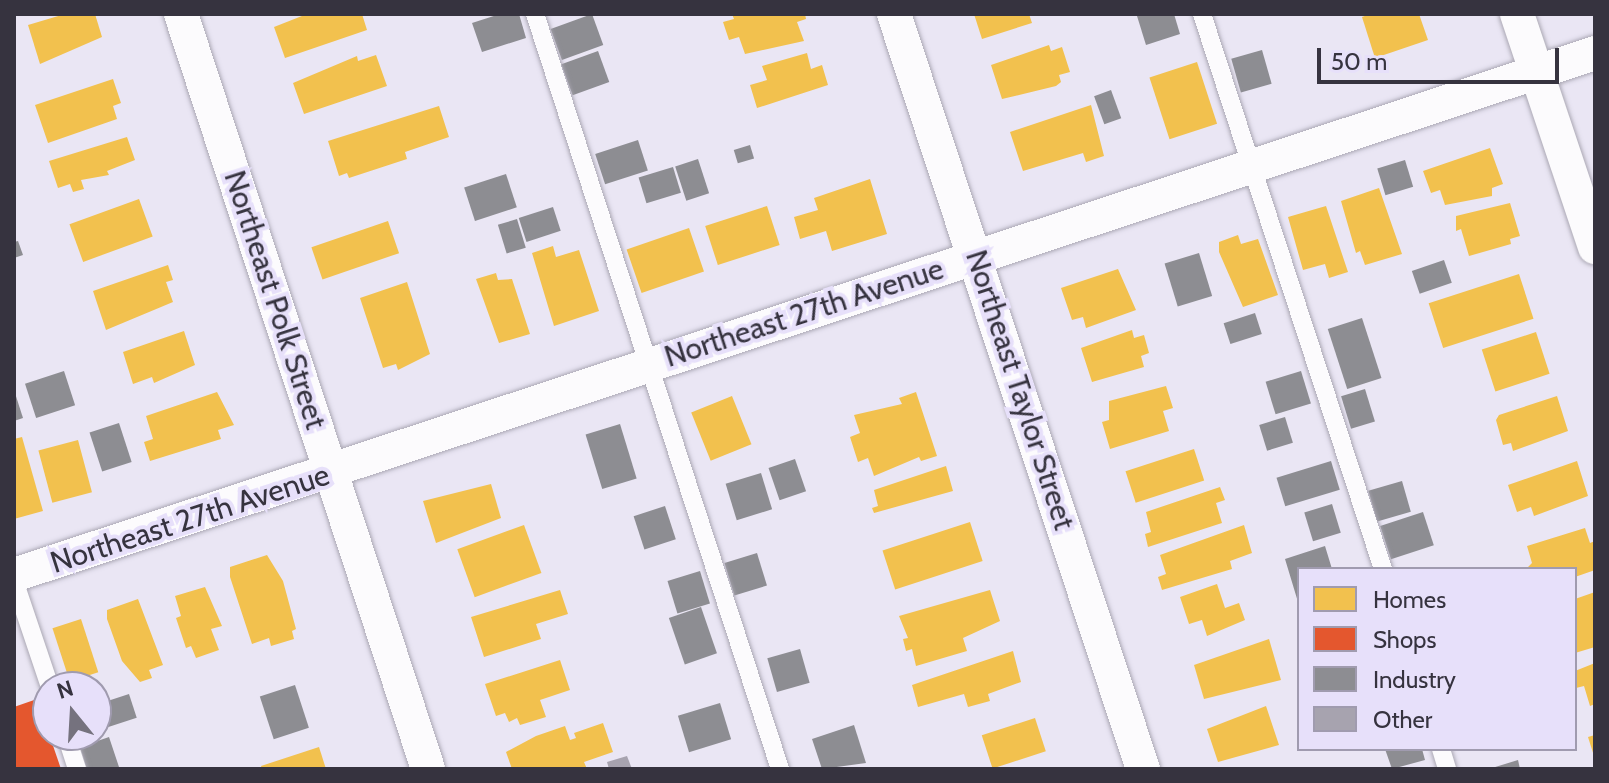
<!DOCTYPE html>
<html>
<head>
<meta charset="utf-8">
<style>
	body { margin:0 }
	#map { position:relative; width:1609px; height:783px; overflow:hidden; background:#eae6f4; font-family:Cabin,sans-serif }
	div>[style] { position:absolute }
	.homes>* { inset:0; background:#f2c14e; transform-origin:0 0 }
	.shops>* { inset:0; background:#e4572e }
	.industry>* { inset:0; background:#8d8d92; transform-origin:0 0 }
	.building>* { inset:0; background:#a7a3af }
	.roads { filter:drop-shadow(0 0 2px #aba8b4) drop-shadow(0 0 2px #aba8b4) }
	.lane>* { height:18px; margin:-9px; padding:0 9px; transform-origin:9px; border-radius:9px; background:#fcfbfd }
	.street>* { height:34px; margin:-17px; padding:0 17px; transform-origin:17px; border-radius:17px; background:#fcfbfd }
	span { translate:-50% -50%; white-space:nowrap; text-align:center; line-height:1.15; -webkit-text-stroke:8px #e7e0fa; paint-order:stroke }
	.street-label { font-size:30px; color:#36333f }
	.frame { position:absolute; inset:0; border:16px solid #36333f; pointer-events:none }
	.legend { position:absolute; left:1297px; top:567px; width:280px; height:184px; box-sizing:border-box; background:#e7e0fa; border:2px solid #a09baf; margin:0; padding:10px 14px; list-style:none; font-size:24px; color:#36333f }
	.legend li { display:flex; align-items:center; gap:16px; height:40px }
	.legend b { width:40px; border:2px solid #a09baf }
	.north { position:absolute; left:32px; top:671px; width:80px; height:80px; box-sizing:border-box; background:#e7e0fa; border:2px solid #a09baf; border-radius:50%; rotate:342deg; font-size:22px; font-weight:700; line-height:32px; text-align:center; color:#36333f }
	.north::after { content:''; display:block; margin:auto; width:28px; height:36px; background:#75727e; clip-path:polygon(50% 0,100% 100%,50% 72%,0 100%) }
	.scale { position:absolute; left:1317px; top:48px; width:242px; height:36px; box-sizing:border-box; border:4px solid #36333f; border-top:0; padding-left:10px; font-size:24px; line-height:28px; white-space:nowrap; color:#36333f; -webkit-text-stroke:6px #e7e0fa; paint-order:stroke }
</style>
</head>
<body>
<div id="map">
	<div class="homes">
		<div style="clip-path:polygon(65px 14px,95px 14px,102px 37px,40px 64px,28px 25px)"></div>
		<div style="clip-path:polygon(362px 14px,367px 30px,285px 58px,274px 27px,307px 14px)"></div>
		<div style="clip-path:polygon(732px 14px,805px 14px,806px 19px,797px 22px,804px 41px,745px 54px,739px 37px,729px 40px,723px 22px,734px 19px)"></div>
		<div style="clip-path:polygon(974px 14px,1029px 14px,1032px 23px,982px 39px)"></div>
		<div style="clip-path:polygon(1370px 14px,1419px 14px,1428px 40px,1375px 58px,1362px 17px)"></div>
		<div style="clip-path:polygon(1049px 45px,1051px 51px,1062px 47px,1070px 72px,1059px 75px,1061px 82px,1056px 86px,1002px 99px,991px 65px)"></div>
		<div style="clip-path:polygon(807px 53px,811px 69px,822px 65px,828px 85px,757px 108px,750px 85px,767px 80px,762px 66px)"></div>
		<div style="clip-path:polygon(376px 55px,387px 86px,304px 114px,293px 83px,357px 56px,358px 61px)"></div>
		<div style="left:1197px;top:62px;width:65px;height:50px;rotate:72deg"></div>
		<div style="clip-path:polygon(113px 79px,121px 103px,113px 106px,117px 119px,48px 143px,35px 105px)"></div>
		<div style="clip-path:polygon(1091px 105px,1104px 156px,1086px 162px,1083px 153px,1023px 171px,1010px 132px)"></div>
		<div style="clip-path:polygon(439px 106px,449px 137px,405px 152px,407px 159px,349px 178px,347px 173px,339px 176px,328px 141px)"></div>
		<div style="clip-path:polygon(127px 137px,135px 160px,107px 171px,109px 175px,81px 180px,84px 189px,73px 192px,70px 184px,58px 188px,49px 161px)"></div>
		<div style="clip-path:polygon(1490px 148px,1503px 184px,1492px 188px,1492px 196px,1445px 205px,1440px 190px,1431px 193px,1423px 171px)"></div>
		<div style="clip-path:polygon(870px 179px,887px 234px,832px 251px,826px 231px,800px 239px,794px 217px,818px 210px,814px 198px)"></div>
		<div style="clip-path:polygon(1379px 188px,1402px 254px,1365px 265px,1360px 251px,1356px 253px,1341px 201px)"></div>
		<div style="left:139px;top:199px;width:40px;height:74px;rotate:70deg"></div>
		<div style="clip-path:polygon(1510px 203px,1520px 236px,1510px 239px,1511px 244px,1469px 256px,1461px 229px,1456px 231px,1456px 216px)"></div>
		<div style="left:767px;top:206px;width:41px;height:65px;rotate:72deg"></div>
		<div style="clip-path:polygon(1326px 206px,1348px 272px,1329px 278px,1325px 264px,1303px 270px,1288px 217px)"></div>
		<div style="left:388px;top:221px;width:34px;height:81px;rotate:71deg"></div>
		<div style="left:689px;top:228px;width:46px;height:66px;rotate:71deg"></div>
		<div style="clip-path:polygon(1238px 235px,1241px 244px,1258px 239px,1278px 295px,1243px 307px,1219px 252px,1219px 242px)"></div>
		<div style="clip-path:polygon(553px 246px,556px 257px,579px 250px,599px 311px,554px 326px,532px 253px)"></div>
		<div style="clip-path:polygon(168px 265px,173px 280px,166px 282px,173px 302px,106px 330px,93px 291px)"></div>
		<div style="clip-path:polygon(1118px 269px,1136px 310px,1086px 328px,1083px 317px,1072px 320px,1061px 288px)"></div>
		<div style="clip-path:polygon(496px 273px,498px 280px,512px 279px,530px 334px,499px 343px,476px 279px)"></div>
		<div style="left:1519px;top:274px;width:47px;height:95px;rotate:72deg"></div>
		<div style="clip-path:polygon(407px 282px,430px 354px,398px 370px,396px 364px,383px 368px,360px 298px)"></div>
		<div style="clip-path:polygon(1132px 330px,1134px 338px,1144px 335px,1149px 353px,1141px 356px,1144px 367px,1092px 382px,1081px 348px)"></div>
		<div style="clip-path:polygon(184px 331px,195px 365px,154px 383px,152px 377px,133px 384px,123px 352px)"></div>
		<div style="left:1536px;top:332px;width:44px;height:57px;rotate:72deg"></div>
		<div style="clip-path:polygon(1166px 386px,1173px 408px,1163px 411px,1169px 431px,1110px 449px,1102px 422px,1109px 420px,1109px 401px)"></div>
		<div style="clip-path:polygon(217px 392px,234px 425px,218px 430px,221px 439px,150px 461px,144px 442px,153px 439px,146px 416px)"></div>
		<div style="clip-path:polygon(916px 392px,937px 456px,921px 461px,919px 457px,874px 476px,868px 458px,858px 462px,850px 437px,860px 433px,854px 415px,902px 404px,899px 398px)"></div>
		<div style="left:732px;top:396px;width:52px;height:44px;rotate:68deg"></div>
		<div style="clip-path:polygon(1557px 396px,1568px 431px,1513px 451px,1511px 443px,1503px 445px,1496px 420px,1499px 415px)"></div>
		<div style="clip-path:polygon(22px 437px,43px 511px,14px 519px,14px 439px)"></div>
		<div style="left:78px;top:440px;width:54px;height:41px;rotate:75deg"></div>
		<div style="left:1194px;top:449px;width:33px;height:72px;rotate:72deg"></div>
		<div style="clip-path:polygon(1577px 461px,1588px 496px,1534px 516px,1531px 507px,1517px 512px,1508px 485px)"></div>
		<div style="clip-path:polygon(946px 466px,953px 491px,874px 513px,872px 508px,878px 506px,874px 490px)"></div>
		<div style="clip-path:polygon(491px 484px,501px 518px,436px 543px,423px 501px)"></div>
		<div style="clip-path:polygon(1220px 487px,1225px 500px,1216px 503px,1222px 523px,1148px 547px,1145px 534px,1151px 532px,1146px 512px)"></div>
		<div style="left:970px;top:522px;width:41px;height:92px;rotate:72deg"></div>
		<div style="left:524px;top:525px;width:51px;height:71px;rotate:70deg"></div>
		<div style="clip-path:polygon(1244px 525px,1252px 553px,1230px 561px,1232px 569px,1162px 590px,1158px 577px,1166px 574px,1160px 555px)"></div>
		<div style="clip-path:polygon(1585px 528px,1590px 543px,1595px 541px,1595px 570px,1575px 577px,1575px 569px,1526px 569px,1532px 563px,1527px 546px)"></div>
		<div style="clip-path:polygon(267px 555px,283px 581px,296px 629px,292px 631px,294px 639px,271px 646px,269px 638px,252px 644px,230px 577px,230px 567px)"></div>
		<div style="clip-path:polygon(1217px 584px,1225px 608px,1239px 603px,1245px 620px,1207px 636px,1202px 620px,1189px 624px,1180px 597px)"></div>
		<div style="clip-path:polygon(205px 587px,222px 626px,211px 629px,219px 650px,196px 658px,191px 646px,186px 648px,176px 618px,181px 616px,175px 596px)"></div>
		<div style="clip-path:polygon(560px 590px,568px 614px,536px 624px,541px 639px,484px 657px,471px 617px)"></div>
		<div style="clip-path:polygon(990px 590px,1000px 621px,963px 638px,967px 651px,916px 666px,912px 649px,906px 651px,903px 639px,908px 638px,899px 616px)"></div>
		<div style="clip-path:polygon(1595px 592px,1595px 647px,1575px 653px,1575px 599px)"></div>
		<div style="clip-path:polygon(138px 599px,163px 665px,149px 670px,152px 678px,140px 682px,122px 661px,107px 619px,107px 610px)"></div>
		<div style="left:81px;top:619px;width:56px;height:30px;rotate:72deg"></div>
		<div style="clip-path:polygon(1269px 639px,1281px 680px,1204px 699px,1194px 665px)"></div>
		<div style="clip-path:polygon(1013px 651px,1021px 682px,988px 694px,990px 701px,968px 707px,964px 694px,918px 707px,912px 685px)"></div>
		<div style="clip-path:polygon(560px 660px,570px 690px,540px 700px,546px 717px,520px 725px,517px 718px,509px 722px,505px 713px,496px 716px,485px 684px)"></div>
		<div style="clip-path:polygon(1595px 663px,1595px 704px,1590px 706px,1584px 686px,1576px 688px,1575px 671px)"></div>
		<div style="clip-path:polygon(1266px 706px,1279px 745px,1218px 762px,1207px 729px)"></div>
		<div style="left:1035px;top:718px;width:35px;height:56px;rotate:72deg"></div>
		<div style="clip-path:polygon(603px 723px,613px 752px,584px 762px,587px 769px,512px 769px,506px 752px,536px 736px,565px 726px,570px 740px,576px 738px,574px 733px)"></div>
		<div style="clip-path:polygon(1595px 735px,1595px 756px,1594px 756px,1588px 737px)"></div>
		<div style="clip-path:polygon(319px 747px,326px 769px,262px 769px,261px 766px)"></div>
	</div>
	<div class="shops">
		<div style="clip-path:polygon(37px 699px,61px 769px,14px 769px,14px 707px)"></div>
	</div>
	<div class="industry">
		<div style="clip-path:polygon(500px 14px,519px 14px,526px 38px,482px 52px,472px 23px)"></div>
		<div style="left:592px;top:14px;width:33px;height:44px;rotate:70deg"></div>
		<div style="clip-path:polygon(1174px 14px,1180px 34px,1146px 45px,1137px 16px)"></div>
		<div style="left:1262px;top:50px;width:35px;height:32px;rotate:74deg"></div>
		<div style="left:598px;top:51px;width:33px;height:39px;rotate:70deg"></div>
		<div style="left:1111px;top:90px;width:30px;height:18px;rotate:70deg"></div>
		<div style="left:638px;top:140px;width:32px;height:45px;rotate:72deg"></div>
		<div style="left:750px;top:145px;width:14px;height:17px;rotate:73deg"></div>
		<div style="left:698px;top:159px;width:36px;height:24px;rotate:72deg"></div>
		<div style="left:1405px;top:160px;width:28px;height:29px;rotate:73deg"></div>
		<div style="left:673px;top:167px;width:27px;height:36px;rotate:73deg"></div>
		<div style="left:506px;top:174px;width:35px;height:44px;rotate:72deg"></div>
		<div style="left:553px;top:207px;width:25px;height:36px;rotate:72deg"></div>
		<div style="left:517px;top:219px;width:30px;height:20px;rotate:73deg"></div>
		<div style="clip-path:polygon(18px 241px,23px 255px,14px 258px,14px 242px)"></div>
		<div style="left:1199px;top:253px;width:45px;height:36px;rotate:73deg"></div>
		<div style="left:1444px;top:260px;width:24px;height:34px;rotate:71deg"></div>
		<div style="left:1255px;top:313px;width:22px;height:33px;rotate:72deg"></div>
		<div style="left:1362px;top:318px;width:63px;height:36px;rotate:72deg"></div>
		<div style="left:64px;top:371px;width:36px;height:41px;rotate:72deg"></div>
		<div style="left:1301px;top:371px;width:34px;height:37px;rotate:73deg"></div>
		<div style="left:1365px;top:389px;width:34px;height:25px;rotate:73deg"></div>
		<div style="clip-path:polygon(14px 390px,23px 418px,14px 421px)"></div>
		<div style="left:1285px;top:417px;width:27px;height:27px;rotate:73deg"></div>
		<div style="left:119px;top:423px;width:41px;height:31px;rotate:72deg"></div>
		<div style="left:620px;top:424px;width:57px;height:36px;rotate:73deg"></div>
		<div style="left:795px;top:459px;width:34px;height:28px;rotate:71deg"></div>
		<div style="left:1331px;top:461px;width:30px;height:57px;rotate:73deg"></div>
		<div style="left:761px;top:473px;width:38px;height:37px;rotate:73deg"></div>
		<div style="left:1402px;top:481px;width:32px;height:35px;rotate:74deg"></div>
		<div style="left:1332px;top:504px;width:30px;height:29px;rotate:73deg"></div>
		<div style="left:665px;top:506px;width:35px;height:33px;rotate:72deg"></div>
		<div style="left:1423px;top:512px;width:35px;height:45px;rotate:72deg"></div>
		<div style="clip-path:polygon(1325px 546px,1332px 569px,1299px 569px,1298px 602px,1285px 559px)"></div>
		<div style="left:757px;top:553px;width:34px;height:34px;rotate:73deg"></div>
		<div style="left:700px;top:571px;width:34px;height:34px;rotate:73deg"></div>
		<div style="left:701px;top:607px;width:49px;height:34px;rotate:71deg"></div>
		<div style="left:800px;top:649px;width:35px;height:34px;rotate:74deg"></div>
		<div style="left:295px;top:685px;width:45px;height:37px;rotate:72deg"></div>
		<div style="left:129px;top:694px;width:25px;height:33px;rotate:72deg"></div>
		<div style="left:720px;top:703px;width:38px;height:44px;rotate:73deg"></div>
		<div style="clip-path:polygon(854px 725px,866px 763px,822px 769px,812px 739px)"></div>
		<div style="clip-path:polygon(109px 737px,119px 767px,87px 769px,80px 747px)"></div>
		<div style="clip-path:polygon(1385px 749px,1422px 749px,1425px 760px,1392px 769px)"></div>
		<div style="clip-path:polygon(1518px 760px,1520px 769px,1492px 769px,1492px 768px)"></div>
	</div>
	<div class="building">
		<div style="clip-path:polygon(627px 756px,632px 769px,609px 769px,607px 762px)"></div>
	</div>
	<div class="roads">
		<div class="lane">
			<div style="left:535px;top:14px;width:794px;rotate:72.02deg"></div>
			<div style="left:1202px;top:14px;width:584px;rotate:71.94deg"></div>
			<div style="left:14px;top:580px;width:113px;rotate:71.4deg"></div>
			<div style="left:66px;top:735px;width:36px;rotate:72deg"></div>
			<div style="left:1441px;top:749px;width:21px;rotate:73deg"></div>
		</div>
		<div class="street">
			<div style="left:181px;top:14px;width:794px;rotate:71.88deg"></div>
			<div style="left:894px;top:14px;width:795px;rotate:71.75deg"></div>
			<div style="left:1517px;top:14px;width:246px;rotate:71.5deg"></div>
			<div style="left:14px;top:575px;width:1665px;rotate:-18.27deg"></div>
		</div>
	</div>
	<div class="street-label">
		<span style="left:275px;top:300px;rotate:72deg">Northeast Polk Street</span>
		<span style="left:804px;top:313px;rotate:-18deg">Northeast 27th Avenue</span>
		<span style="left:1020px;top:390px;rotate:72deg">Northeast Taylor Street</span>
		<span style="left:190px;top:519px;rotate:-18deg">Northeast 27th Avenue</span>
	</div>
	<div class="frame"></div>
	<ul class="legend">
	<li><b style="height:22px;background:#f2c14e"></b>Homes</li>
	<li><b style="height:22px;background:#e4572e"></b>Shops</li>
	<li><b style="height:22px;background:#8d8d92"></b>Industry</li>
	<li><b style="height:22px;background:#a7a3af"></b>Other</li>
	</ul>
	<div class="north">N</div>
	<div class="scale">50 m</div>
</div>
</body>
</html>
